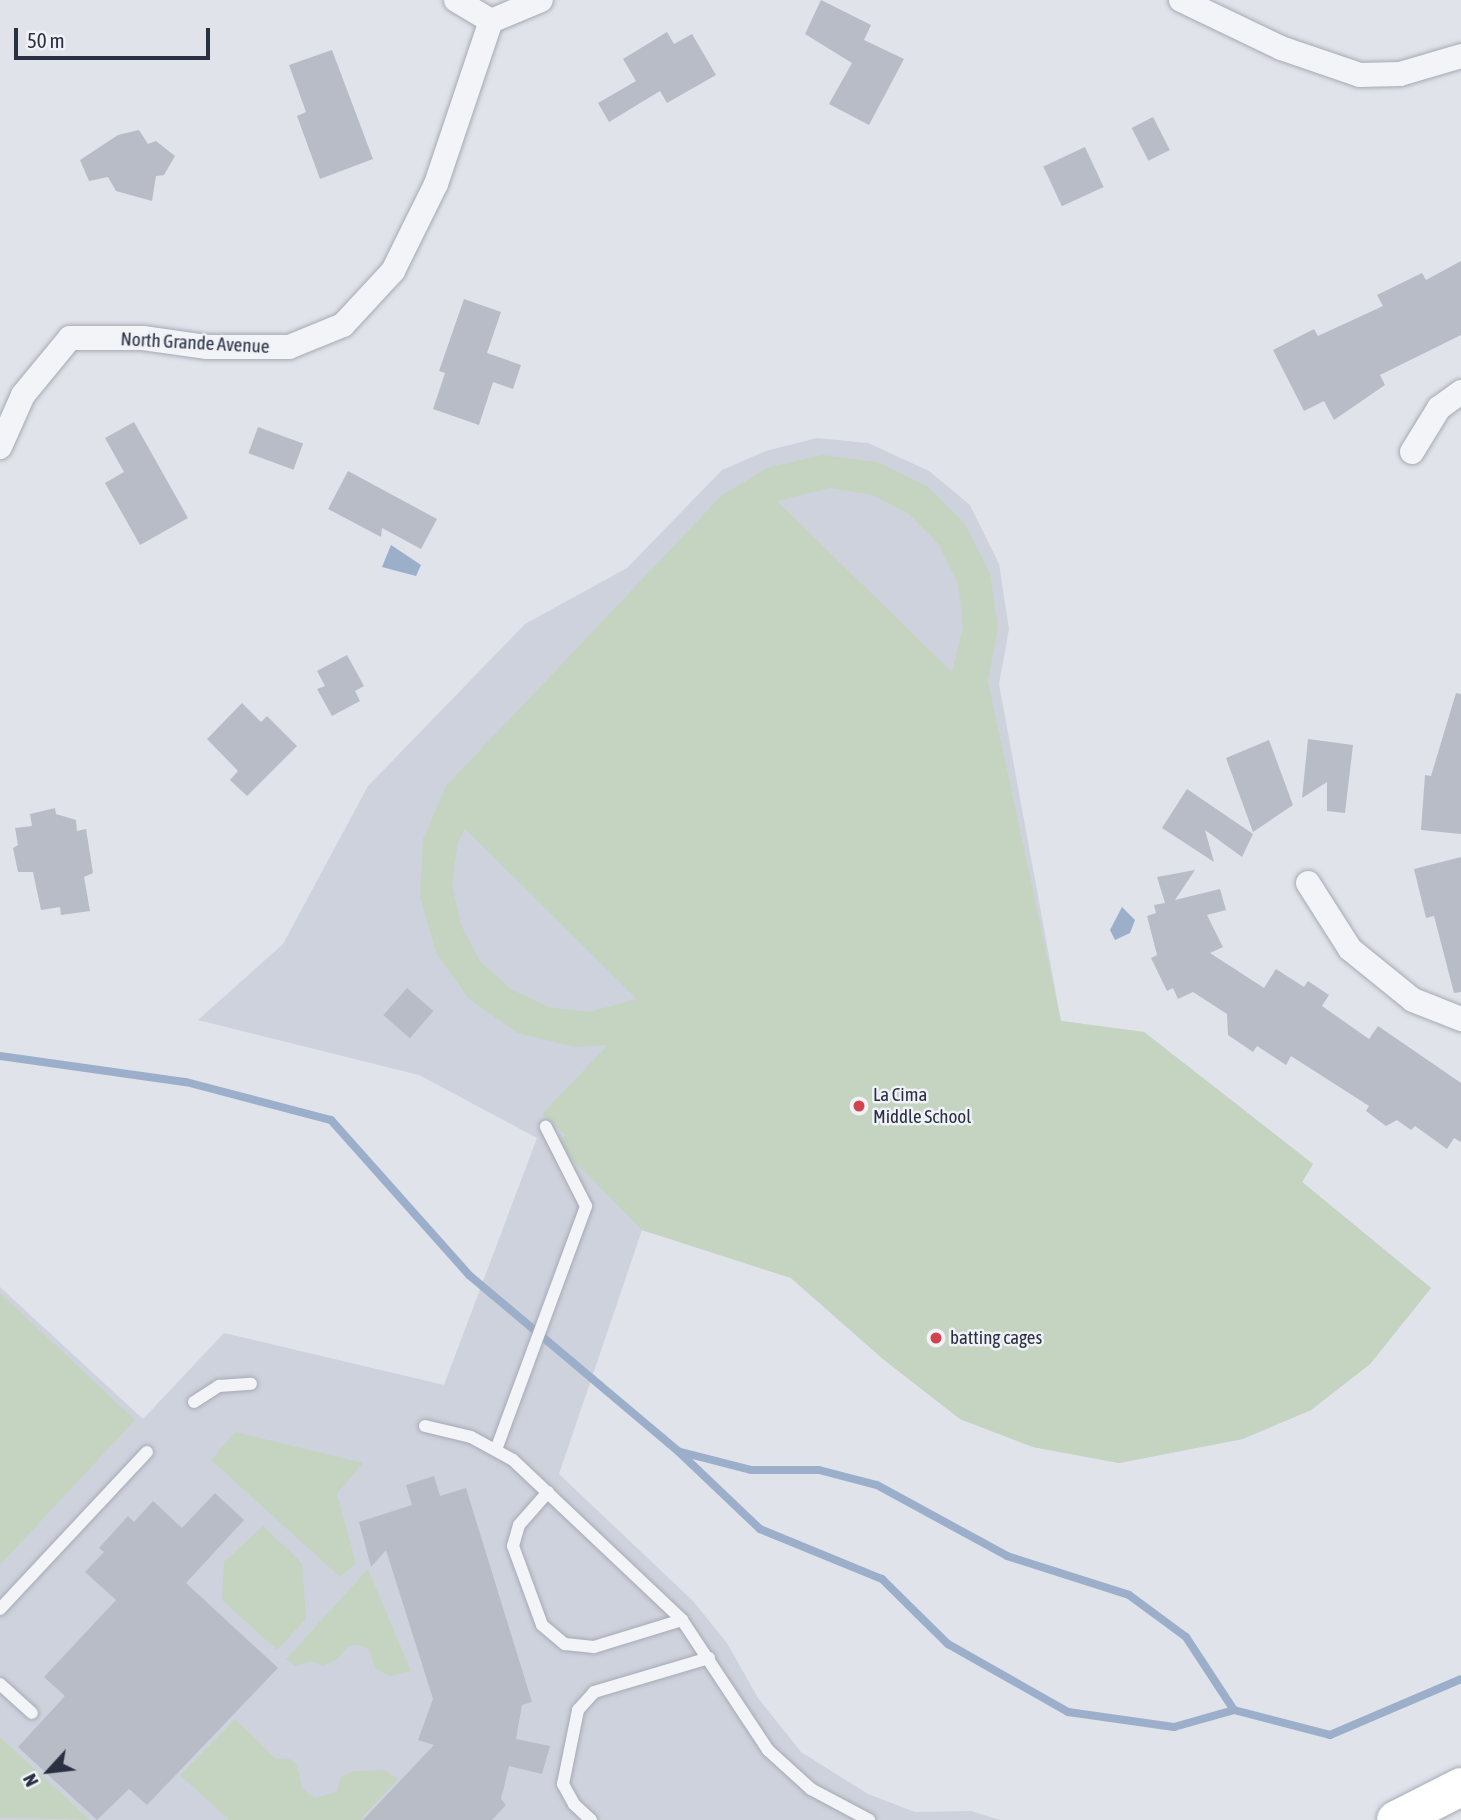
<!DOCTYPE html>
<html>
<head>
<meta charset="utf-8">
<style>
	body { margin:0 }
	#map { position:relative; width:1461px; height:1820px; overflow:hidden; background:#e0e3ea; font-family:"Asap Condensed",sans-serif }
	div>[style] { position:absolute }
	.built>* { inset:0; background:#ced2dc }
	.green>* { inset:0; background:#c5d4c1 }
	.water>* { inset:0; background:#9baeca }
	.stream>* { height:8px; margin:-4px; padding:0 4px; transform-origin:4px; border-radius:4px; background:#9baeca }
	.building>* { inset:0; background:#b7bcc6; transform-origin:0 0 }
	.roads { filter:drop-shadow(0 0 2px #a5aab4) drop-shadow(0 0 2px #a5aab4) }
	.lane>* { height:12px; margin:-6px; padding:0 6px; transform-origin:6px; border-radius:6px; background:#f3f4f8 }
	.street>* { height:24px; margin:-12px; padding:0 12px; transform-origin:12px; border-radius:12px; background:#f3f4f8 }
	.primary>* { height:38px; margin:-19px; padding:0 19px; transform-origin:19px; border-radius:19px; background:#fff }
	.dots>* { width:19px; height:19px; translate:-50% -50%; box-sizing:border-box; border:4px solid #f0f2f7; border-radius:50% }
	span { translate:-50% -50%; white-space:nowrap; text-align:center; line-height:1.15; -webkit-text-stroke:5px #f0f2f7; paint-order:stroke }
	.street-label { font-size:19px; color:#283041 }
	.poi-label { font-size:19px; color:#283041 }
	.left { translate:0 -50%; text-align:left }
	.north { position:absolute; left:14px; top:1736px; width:70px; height:70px; -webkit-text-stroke:5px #f0f2f7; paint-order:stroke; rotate:243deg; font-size:19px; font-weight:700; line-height:28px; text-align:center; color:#283041 }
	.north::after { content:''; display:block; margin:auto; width:24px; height:32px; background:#283041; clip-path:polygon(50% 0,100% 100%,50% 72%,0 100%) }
	.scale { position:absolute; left:14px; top:28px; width:196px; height:32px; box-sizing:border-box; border:4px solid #283041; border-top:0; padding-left:9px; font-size:21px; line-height:24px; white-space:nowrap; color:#283041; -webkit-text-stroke:5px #f0f2f7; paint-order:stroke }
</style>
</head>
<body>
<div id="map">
	<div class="built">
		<div style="clip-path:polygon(817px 438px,868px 443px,929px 471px,970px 505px,999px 564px,1009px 629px,999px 684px,1061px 1021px,1144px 1032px,1313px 1164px,1302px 1182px,1431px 1288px,1370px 1364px,1311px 1410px,1243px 1439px,1119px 1463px,1033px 1447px,960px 1419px,883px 1359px,791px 1278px,642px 1230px,559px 1474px,693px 1601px,727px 1643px,758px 1698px,801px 1752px,868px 1794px,915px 1812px,971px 1811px,1000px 1820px,0 1820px,0 1287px,143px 1419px,224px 1333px,444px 1385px,537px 1138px,419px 1075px,198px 1020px,283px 944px,368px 786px,525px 624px,627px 568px,722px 470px,766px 451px)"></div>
	</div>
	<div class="green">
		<div style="clip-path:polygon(evenodd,823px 455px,877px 462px,927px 486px,965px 524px,990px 573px,998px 627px,988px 681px,1061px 1021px,1144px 1032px,1313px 1164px,1302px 1182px,1431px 1288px,1370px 1364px,1311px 1410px,1242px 1439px,1119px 1463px,1033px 1447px,960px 1419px,883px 1359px,791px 1278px,642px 1230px,557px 1144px,565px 1135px,542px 1114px,608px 1045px,574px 1047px,518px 1033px,470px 1000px,436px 953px,420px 897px,423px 839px,446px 786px,722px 495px,769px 467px,823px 455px,830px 488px,872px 495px,909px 514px,939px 545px,958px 584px,963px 626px,952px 672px,777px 501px,830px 488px,823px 455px,465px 829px,637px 999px,589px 1012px,548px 1007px,511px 989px,480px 961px,461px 925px,452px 884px,458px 843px,465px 829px)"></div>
		<div style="clip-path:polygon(0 1293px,135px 1420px,0 1565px)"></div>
		<div style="clip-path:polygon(235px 1432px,363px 1463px,337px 1494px,356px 1563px,340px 1577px,211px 1460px)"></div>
		<div style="clip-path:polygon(263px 1526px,302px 1563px,306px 1619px,277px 1650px,222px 1600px,224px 1562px)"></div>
		<div style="clip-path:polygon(368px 1569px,411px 1671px,390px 1676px,375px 1668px,369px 1649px,359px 1645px,348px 1646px,338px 1659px,323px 1666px,310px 1661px,295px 1666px,286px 1659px)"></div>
		<div style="clip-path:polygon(235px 1719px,276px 1759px,290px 1759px,297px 1765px,302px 1788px,314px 1798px,337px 1792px,341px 1777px,354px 1771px,384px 1770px,398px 1779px,360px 1820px,229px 1820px,180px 1775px)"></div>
		<div style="clip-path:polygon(0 1737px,90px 1820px,0 1817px)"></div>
	</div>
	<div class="water">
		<div style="clip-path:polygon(391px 545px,421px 565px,416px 576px,382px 567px)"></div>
		<div style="clip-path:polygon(1122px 907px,1135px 920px,1130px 933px,1115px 940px,1110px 930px)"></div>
	</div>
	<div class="stream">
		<div style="left:0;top:1056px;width:188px;rotate:8deg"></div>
		<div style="left:186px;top:1082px;width:150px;rotate:14.7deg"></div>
		<div style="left:331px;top:1120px;width:208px;rotate:48.3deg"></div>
		<div style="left:469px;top:1275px;width:273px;rotate:40.1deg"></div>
		<div style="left:678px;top:1451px;width:113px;rotate:43.6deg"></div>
		<div style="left:760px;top:1529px;width:132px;rotate:22.3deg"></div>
		<div style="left:882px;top:1579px;width:93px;rotate:44.6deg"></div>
		<div style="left:948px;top:1644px;width:138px;rotate:29.5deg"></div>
		<div style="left:1068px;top:1712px;width:107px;rotate:8.1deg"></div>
		<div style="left:1174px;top:1727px;width:62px;rotate:-15.8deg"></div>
		<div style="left:1234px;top:1710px;width:99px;rotate:14.6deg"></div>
		<div style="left:1330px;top:1735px;width:142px;rotate:-23.1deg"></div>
		<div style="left:681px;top:1452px;width:72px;rotate:14.4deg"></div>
		<div style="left:751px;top:1470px;width:68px"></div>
		<div style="left:819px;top:1470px;width:60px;rotate:14.5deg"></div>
		<div style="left:877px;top:1485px;width:148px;rotate:28.6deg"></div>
		<div style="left:1007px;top:1556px;width:128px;rotate:17.7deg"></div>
		<div style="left:1129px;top:1595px;width:71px;rotate:36.4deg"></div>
		<div style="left:1186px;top:1637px;width:87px;rotate:56.7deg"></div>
	</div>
	<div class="building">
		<div style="clip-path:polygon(821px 0,871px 25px,864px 40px,904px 59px,869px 125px,829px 104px,852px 63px,805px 34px)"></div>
		<div style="clip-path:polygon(667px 32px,674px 44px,692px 34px,716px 75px,667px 103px,660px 91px,609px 122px,598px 103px,636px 81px,623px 59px)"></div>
		<div style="clip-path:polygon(332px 50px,373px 159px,320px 179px,297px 116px,306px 112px,289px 65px)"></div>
		<div style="left:1153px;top:117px;width:37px;height:24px;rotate:63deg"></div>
		<div style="clip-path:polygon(139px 130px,148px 144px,156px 141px,175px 156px,164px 175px,156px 176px,152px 201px,116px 191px,108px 177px,89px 181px,80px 160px,118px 135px)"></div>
		<div style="left:1085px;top:147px;width:44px;height:46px;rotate:65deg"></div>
		<div style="clip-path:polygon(1461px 261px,1461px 335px,1380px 375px,1385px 385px,1334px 420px,1324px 401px,1304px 411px,1273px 350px,1314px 329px,1318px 336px,1383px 306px,1377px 295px,1422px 273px,1426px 280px)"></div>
		<div style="clip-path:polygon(464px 299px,501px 312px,487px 353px,521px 365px,513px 389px,493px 382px,479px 425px,433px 409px,445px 373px,439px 371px)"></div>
		<div style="clip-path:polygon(134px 422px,188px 518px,140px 545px,105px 483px,124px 472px,105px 438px)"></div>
		<div style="left:258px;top:427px;width:48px;height:28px;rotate:20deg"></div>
		<div style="clip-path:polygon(348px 471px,437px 519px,421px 549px,382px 528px,381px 537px,328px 509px)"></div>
		<div style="clip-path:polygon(347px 655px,364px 686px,355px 691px,360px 701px,332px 716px,317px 689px,325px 686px,317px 671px)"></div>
		<div style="clip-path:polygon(1456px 693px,1461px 694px,1461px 834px,1421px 830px,1425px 775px,1431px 776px)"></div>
		<div style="clip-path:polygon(242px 703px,261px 722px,267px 716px,297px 746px,247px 796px,230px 780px,238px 771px,207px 739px)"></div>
		<div style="clip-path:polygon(1308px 739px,1353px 745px,1345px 813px,1327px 811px,1327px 782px,1302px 798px)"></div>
		<div style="clip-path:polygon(1269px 740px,1293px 805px,1253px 832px,1226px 758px)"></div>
		<div style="clip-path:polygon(1187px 789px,1253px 834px,1242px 857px,1205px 830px,1214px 862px,1162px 828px)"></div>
		<div style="clip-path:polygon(55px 808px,56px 814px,76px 820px,77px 831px,86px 829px,93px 873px,84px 877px,90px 911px,61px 915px,60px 907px,41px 910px,33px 872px,18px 872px,13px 848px,18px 845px,15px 828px,32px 826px,30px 814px)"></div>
		<div style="clip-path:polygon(1461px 857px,1461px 992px,1454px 993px,1434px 916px,1426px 918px,1414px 869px)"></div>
		<div style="clip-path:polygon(1195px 870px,1175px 900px,1220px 889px,1226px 910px,1207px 915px,1223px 947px,1210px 953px,1264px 988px,1276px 969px,1304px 987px,1308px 981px,1329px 995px,1322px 1006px,1369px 1039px,1378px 1026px,1461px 1083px,1461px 1142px,1454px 1138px,1447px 1149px,1415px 1126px,1411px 1130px,1397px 1120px,1386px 1126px,1366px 1111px,1369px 1106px,1291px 1056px,1286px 1065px,1257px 1046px,1253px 1052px,1228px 1035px,1227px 1014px,1193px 992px,1178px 999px,1173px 988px,1167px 991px,1151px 958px,1157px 955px,1147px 916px,1156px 913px,1154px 905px,1165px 903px,1157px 877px)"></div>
		<div style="left:407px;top:988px;width:35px;height:36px;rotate:41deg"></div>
		<div style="clip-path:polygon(434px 1476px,440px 1496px,466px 1488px,532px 1702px,522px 1705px,516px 1739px,550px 1746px,542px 1774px,509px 1766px,501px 1799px,506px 1805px,492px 1820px,363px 1820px,434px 1745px,418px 1740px,433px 1699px,386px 1550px,371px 1567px,359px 1522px,412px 1505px,406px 1485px)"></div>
		<div style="clip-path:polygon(215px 1493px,244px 1520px,186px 1583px,278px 1668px,147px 1805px,129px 1789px,97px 1820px,18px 1747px,65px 1696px,44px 1677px,116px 1600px,85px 1572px,104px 1552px,99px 1548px,128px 1516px,134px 1522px,153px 1501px,182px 1528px)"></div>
	</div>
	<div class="roads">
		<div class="lane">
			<div style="left:194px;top:1402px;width:30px;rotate:-33deg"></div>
			<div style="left:219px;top:1386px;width:32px;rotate:-4deg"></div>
			<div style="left:425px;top:1426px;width:47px;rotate:13.4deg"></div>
			<div style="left:471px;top:1437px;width:48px;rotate:28.7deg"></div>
			<div style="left:513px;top:1460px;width:233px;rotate:43.4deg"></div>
			<div style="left:682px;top:1620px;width:156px;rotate:56.5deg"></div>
			<div style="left:768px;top:1750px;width:58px;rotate:42.2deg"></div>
			<div style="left:811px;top:1789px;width:66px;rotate:28.1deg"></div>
			<div style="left:497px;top:1447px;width:257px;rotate:-69.7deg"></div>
			<div style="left:586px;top:1206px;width:89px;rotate:-116.9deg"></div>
			<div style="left:548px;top:1492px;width:44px;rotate:131.3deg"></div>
			<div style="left:519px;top:1525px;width:22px;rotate:106deg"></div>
			<div style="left:513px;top:1546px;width:84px;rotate:69.8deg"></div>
			<div style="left:542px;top:1625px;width:30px;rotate:40deg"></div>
			<div style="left:565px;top:1644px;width:29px;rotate:6deg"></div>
			<div style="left:594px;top:1647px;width:92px;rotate:-17.1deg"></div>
			<div style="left:0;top:1609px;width:215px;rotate:-46.9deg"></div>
			<div style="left:0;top:1684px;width:43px;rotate:42.2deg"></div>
			<div style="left:591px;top:1820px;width:23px;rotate:-137deg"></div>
			<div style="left:574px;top:1804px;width:23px;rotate:-119deg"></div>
			<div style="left:563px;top:1784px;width:76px;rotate:-78.5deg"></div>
			<div style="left:578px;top:1710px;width:24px;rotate:-48deg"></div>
			<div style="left:594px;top:1692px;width:120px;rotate:-16.5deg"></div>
		</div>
		<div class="street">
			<div style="left:456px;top:0;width:41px;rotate:31deg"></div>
			<div style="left:1181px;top:0;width:111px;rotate:25.6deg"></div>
			<div style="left:1281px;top:48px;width:83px;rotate:18.9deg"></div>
			<div style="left:1360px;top:75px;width:40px;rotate:-1.4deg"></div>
			<div style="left:1400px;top:74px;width:64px;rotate:-16.4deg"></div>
			<div style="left:0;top:447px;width:57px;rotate:-66.1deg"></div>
			<div style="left:23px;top:395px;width:74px;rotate:-50.5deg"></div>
			<div style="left:70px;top:338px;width:73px"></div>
			<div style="left:143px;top:338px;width:65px;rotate:8deg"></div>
			<div style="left:207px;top:347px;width:82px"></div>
			<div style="left:289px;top:347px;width:58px;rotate:-22.2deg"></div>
			<div style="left:343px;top:325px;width:74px;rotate:-47.2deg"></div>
			<div style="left:393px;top:271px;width:97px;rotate:-63.7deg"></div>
			<div style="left:436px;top:184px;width:172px;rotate:-71.4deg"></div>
			<div style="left:491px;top:21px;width:54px;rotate:-22.8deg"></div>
			<div style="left:1412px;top:452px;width:52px;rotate:-58.5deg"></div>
			<div style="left:1439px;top:408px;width:27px;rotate:-36deg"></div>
			<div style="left:1308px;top:883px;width:78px;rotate:57.5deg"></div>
			<div style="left:1350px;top:949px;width:81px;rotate:39deg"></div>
			<div style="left:1413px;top:1000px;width:52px;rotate:21.6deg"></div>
		</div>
		<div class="primary">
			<div style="left:1396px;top:1820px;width:73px;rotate:-26.9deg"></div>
		</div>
	</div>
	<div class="dots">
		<div style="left:859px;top:1106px;background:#d1434e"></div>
		<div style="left:936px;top:1338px;background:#d1434e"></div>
	</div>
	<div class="street-label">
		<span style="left:195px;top:343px;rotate:3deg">North Grande Avenue</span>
	</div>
	<div class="poi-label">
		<span class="left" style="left:873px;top:1106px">La Cima<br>Middle School</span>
		<span class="left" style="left:950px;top:1338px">batting cages</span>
	</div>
	<div class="north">N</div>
	<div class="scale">50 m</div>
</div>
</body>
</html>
